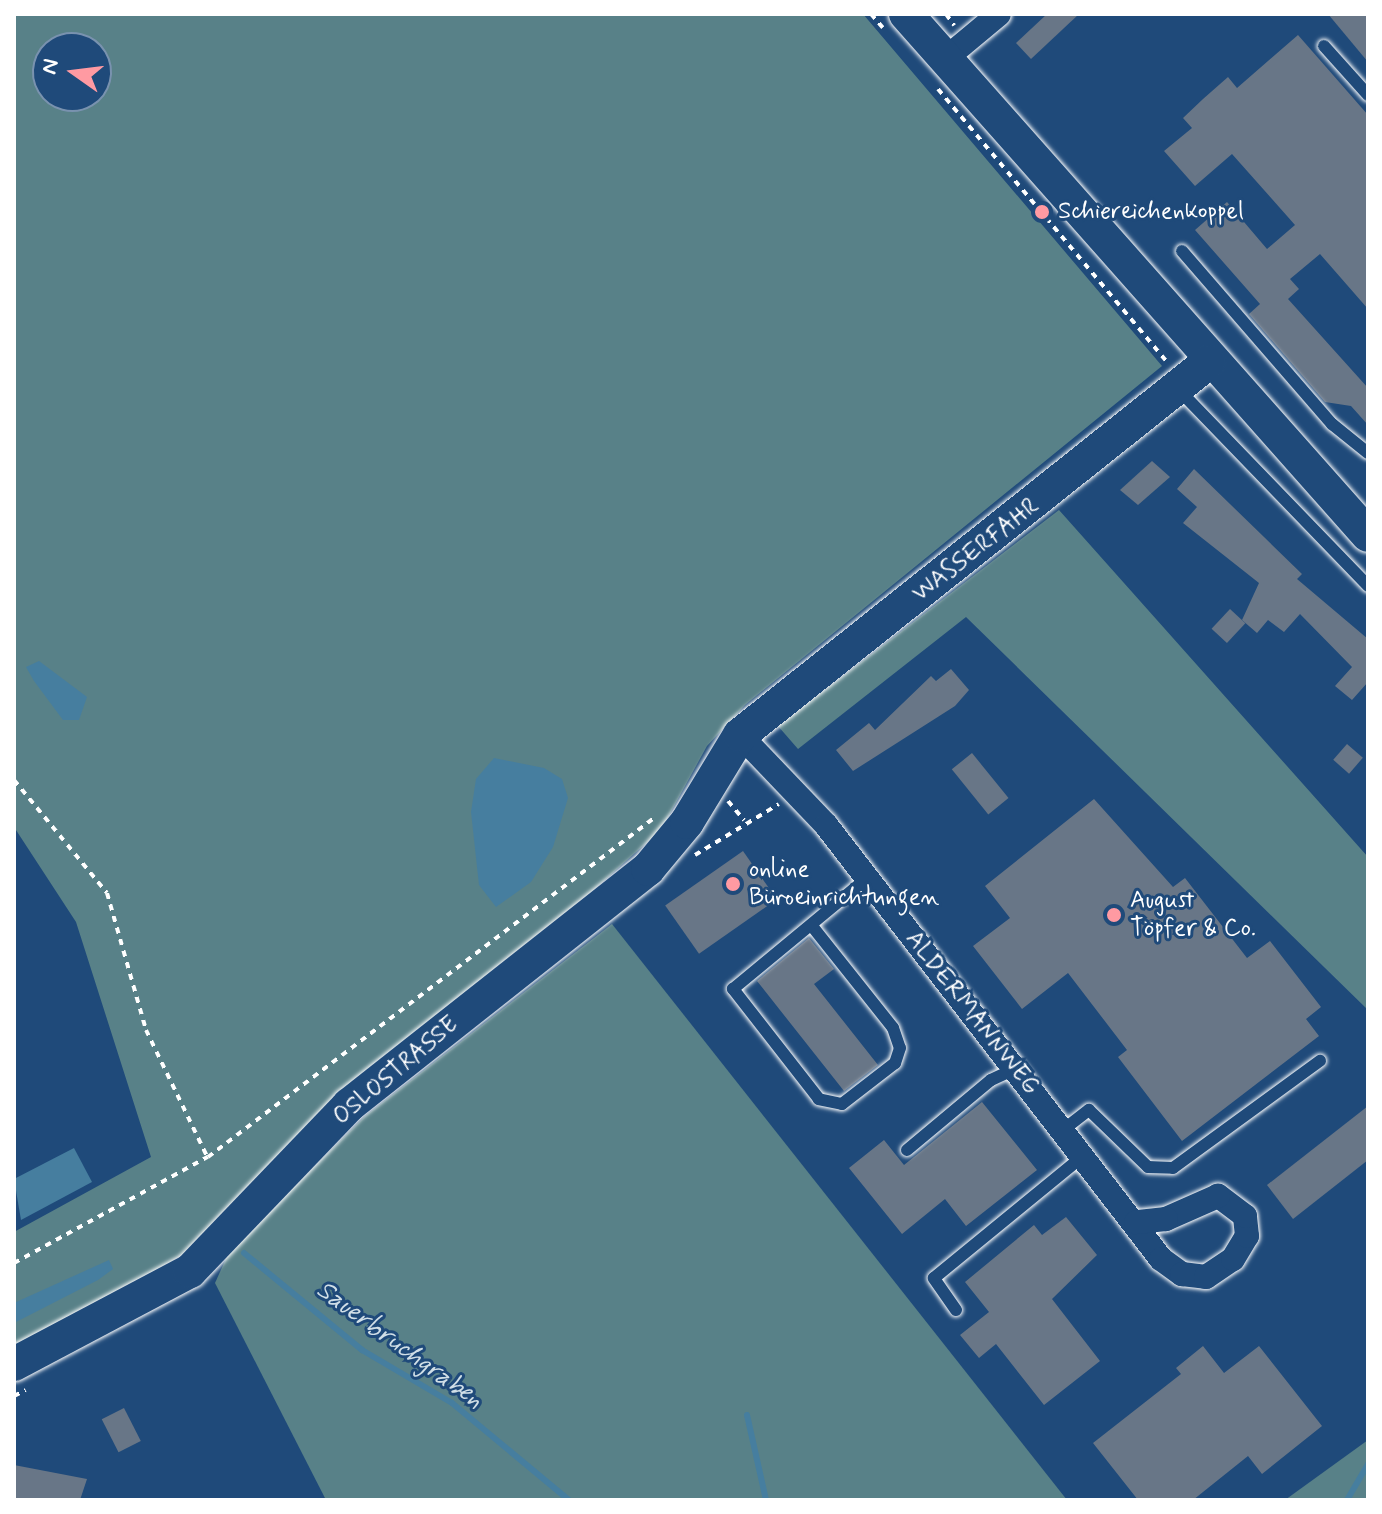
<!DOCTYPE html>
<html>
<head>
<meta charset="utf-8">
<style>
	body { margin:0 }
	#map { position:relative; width:1382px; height:1514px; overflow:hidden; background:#1f4a7a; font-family:Mynerve,sans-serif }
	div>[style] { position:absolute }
	.green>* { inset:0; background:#588188 }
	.water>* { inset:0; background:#467e9f }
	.stream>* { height:6px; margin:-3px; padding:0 3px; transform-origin:3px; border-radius:3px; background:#467e9f }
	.building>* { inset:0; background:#687687; transform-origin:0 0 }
	.path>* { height:4px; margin-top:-2px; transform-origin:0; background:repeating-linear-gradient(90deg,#fff 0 6px,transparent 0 12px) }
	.roads { filter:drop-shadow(0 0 2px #fff) drop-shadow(0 0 2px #fff) }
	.lane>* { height:12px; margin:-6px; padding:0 6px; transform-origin:6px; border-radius:6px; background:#1f4a7a }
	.street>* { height:24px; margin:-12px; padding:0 12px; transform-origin:12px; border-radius:12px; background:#1f4a7a }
	.secondary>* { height:34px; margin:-17px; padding:0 17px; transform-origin:17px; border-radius:17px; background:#1f4a7a }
	.dots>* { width:22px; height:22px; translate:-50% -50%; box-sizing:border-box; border:4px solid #1f4a7a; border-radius:50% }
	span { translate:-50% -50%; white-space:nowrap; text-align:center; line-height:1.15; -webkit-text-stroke:6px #1f4a7a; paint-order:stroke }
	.poi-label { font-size:24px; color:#fff }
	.left { translate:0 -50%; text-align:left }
	.street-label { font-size:24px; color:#fff }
	.water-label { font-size:26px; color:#d1dfe7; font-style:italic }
	.frame { position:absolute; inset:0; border:16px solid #fff; pointer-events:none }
	.north { position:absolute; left:32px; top:32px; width:80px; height:80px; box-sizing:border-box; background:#1f4a7a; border:2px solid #7992af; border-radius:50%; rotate:284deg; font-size:22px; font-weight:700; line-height:32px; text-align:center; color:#fff }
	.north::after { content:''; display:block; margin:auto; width:28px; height:36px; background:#ff9aa2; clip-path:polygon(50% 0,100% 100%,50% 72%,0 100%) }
</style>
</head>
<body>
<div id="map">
	<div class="green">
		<div style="clip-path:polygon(evenodd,14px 14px,863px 14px,1162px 366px,745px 705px,707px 746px,661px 830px,184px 1254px,14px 1351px,14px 1232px,151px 1157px,76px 922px,14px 827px,14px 14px,48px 48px,96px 48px,96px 96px,48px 96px,48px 48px)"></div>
		<div style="clip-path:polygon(1059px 510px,1368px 857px,1368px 1010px,966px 617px,798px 749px,778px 726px)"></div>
		<div style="clip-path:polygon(612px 924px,1067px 1500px,326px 1500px,215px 1283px,229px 1252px,365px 1116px)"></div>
		<div style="clip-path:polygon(1368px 1440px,1368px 1500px,1285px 1500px)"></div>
	</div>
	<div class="water">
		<div style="clip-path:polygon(39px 661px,87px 697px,79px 720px,63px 720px,34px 681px,26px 667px)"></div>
		<div style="clip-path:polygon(494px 758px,544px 768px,562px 779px,568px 798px,553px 847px,531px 882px,496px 907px,479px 885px,471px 812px,476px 779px)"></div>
		<div style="clip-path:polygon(74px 1148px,92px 1182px,21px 1220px,14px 1179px)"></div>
		<div style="clip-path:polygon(109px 1260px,113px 1269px,98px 1280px,14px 1323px,14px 1303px)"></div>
	</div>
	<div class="stream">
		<div style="left:244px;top:1253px;width:153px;rotate:39.4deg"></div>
		<div style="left:362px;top:1350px;width:104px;rotate:30.5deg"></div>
		<div style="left:452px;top:1403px;width:152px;rotate:39.7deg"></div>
		<div style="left:747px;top:1415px;width:87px;rotate:77.4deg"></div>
		<div style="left:1347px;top:1500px;width:42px;rotate:-59.7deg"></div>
	</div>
	<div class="building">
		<div style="clip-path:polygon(1047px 14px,1079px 14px,1031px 59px,1016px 43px)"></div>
		<div style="clip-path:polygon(1328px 14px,1368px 14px,1368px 62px)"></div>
		<div style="clip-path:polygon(1298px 35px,1368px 115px,1368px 309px,1320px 254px,1290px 279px,1299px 289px,1288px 299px,1368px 388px,1368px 425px,1351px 406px,1325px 402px,1249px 314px,1260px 304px,1195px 230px,1227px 202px,1267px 249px,1295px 225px,1232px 154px,1195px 186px,1164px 151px,1192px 128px,1183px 118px,1203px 99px,1228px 77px,1237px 88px)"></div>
		<div style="clip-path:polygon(1152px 461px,1170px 477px,1138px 505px,1120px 490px)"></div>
		<div style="clip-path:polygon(1194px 469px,1302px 574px,1297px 579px,1368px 639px,1368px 682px,1352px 700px,1335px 686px,1352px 667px,1300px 614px,1284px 632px,1268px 620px,1257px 633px,1242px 620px,1259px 583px,1183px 523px,1197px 507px,1177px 489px)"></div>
		<div style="left:1230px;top:609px;width:21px;height:27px;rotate:43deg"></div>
		<div style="clip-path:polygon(951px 669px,969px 690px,955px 706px,853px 771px,836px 750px,869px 723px,875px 730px,931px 676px,936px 681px)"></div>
		<div style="left:1347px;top:744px;width:21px;height:21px;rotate:41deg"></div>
		<div style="left:972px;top:753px;width:58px;height:26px;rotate:51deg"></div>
		<div style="clip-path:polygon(1094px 799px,1173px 887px,1185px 878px,1247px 958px,1270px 941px,1321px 1007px,1306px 1019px,1319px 1036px,1182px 1141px,1118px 1057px,1127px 1050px,1068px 973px,1022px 1009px,973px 946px,1010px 918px,985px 886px)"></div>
		<div style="left:743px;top:851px;width:59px;height:95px;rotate:55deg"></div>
		<div style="clip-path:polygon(809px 938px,834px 969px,814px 984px,878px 1065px,844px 1091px,757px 981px)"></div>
		<div style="clip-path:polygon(982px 1102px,1037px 1170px,966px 1226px,945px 1199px,902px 1234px,849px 1168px,884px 1140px,904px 1165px)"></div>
		<div style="clip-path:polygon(1368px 1106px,1368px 1160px,1293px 1219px,1267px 1185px)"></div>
		<div style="clip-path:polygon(1066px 1217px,1097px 1255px,1052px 1299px,1100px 1361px,1044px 1405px,996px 1344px,979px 1358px,960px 1335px,989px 1312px,965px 1282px,1034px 1225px,1042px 1235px)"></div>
		<div style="clip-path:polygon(1203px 1346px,1224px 1373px,1259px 1346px,1322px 1426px,1262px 1474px,1248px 1456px,1193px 1500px,1138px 1500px,1093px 1443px,1181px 1374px,1176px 1368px)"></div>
		<div style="left:124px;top:1408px;width:37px;height:25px;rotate:63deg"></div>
		<div style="clip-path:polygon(14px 1465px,87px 1479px,80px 1500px,14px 1500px)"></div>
	</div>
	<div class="path">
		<div style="left:871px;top:14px;width:18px;rotate:49deg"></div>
		<div style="left:946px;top:14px;width:14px;rotate:54deg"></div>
		<div style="left:938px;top:89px;width:358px;rotate:50deg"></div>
		<div style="left:14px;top:780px;width:146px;rotate:50.5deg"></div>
		<div style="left:107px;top:893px;width:142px;rotate:74.1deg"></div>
		<div style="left:146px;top:1030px;width:140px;rotate:64.2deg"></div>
		<div style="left:728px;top:801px;width:25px;rotate:50deg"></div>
		<div style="left:695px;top:855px;width:98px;rotate:-31.3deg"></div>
		<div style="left:14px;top:1263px;width:221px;rotate:-28.7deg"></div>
		<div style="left:208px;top:1157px;width:560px;rotate:-37.24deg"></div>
		<div style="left:14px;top:1396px;width:13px;rotate:-27deg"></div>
	</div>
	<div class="roads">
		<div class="lane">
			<div style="left:1324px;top:46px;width:66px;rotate:48.1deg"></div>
			<div style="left:1182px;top:251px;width:229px;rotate:49.1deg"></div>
			<div style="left:1332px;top:424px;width:46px;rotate:38.9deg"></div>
			<div style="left:1178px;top:389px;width:274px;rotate:46deg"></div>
			<div style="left:812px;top:926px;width:130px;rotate:51.5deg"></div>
			<div style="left:893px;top:1028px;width:21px;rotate:71deg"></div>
			<div style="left:900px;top:1048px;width:16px;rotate:108deg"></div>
			<div style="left:895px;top:1063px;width:67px;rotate:142.3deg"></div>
			<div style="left:842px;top:1104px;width:24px;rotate:-168deg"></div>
			<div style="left:819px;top:1099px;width:140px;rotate:-128deg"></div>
			<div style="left:733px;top:989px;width:174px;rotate:-39.6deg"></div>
			<div style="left:1063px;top:1130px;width:33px;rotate:-38deg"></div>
			<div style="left:1089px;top:1110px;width:82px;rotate:44deg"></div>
			<div style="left:1148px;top:1167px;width:25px;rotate:2deg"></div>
			<div style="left:1173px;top:1168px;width:182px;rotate:-36.1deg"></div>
			<div style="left:907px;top:1150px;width:109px;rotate:-39.8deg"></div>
			<div style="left:991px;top:1080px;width:26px;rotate:-25deg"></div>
			<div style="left:956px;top:1310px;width:39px;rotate:-125deg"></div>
			<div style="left:934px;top:1278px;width:193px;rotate:-39.3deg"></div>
		</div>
		<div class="street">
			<div style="left:945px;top:59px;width:70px;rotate:-39.8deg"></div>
			<div style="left:740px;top:735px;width:124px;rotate:46.3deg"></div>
			<div style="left:826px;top:825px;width:548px;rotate:52.34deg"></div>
			<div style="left:1161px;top:1259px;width:26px;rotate:36deg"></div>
			<div style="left:1182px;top:1274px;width:24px;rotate:7deg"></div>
			<div style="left:1206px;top:1277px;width:32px;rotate:-34deg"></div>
			<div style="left:1233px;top:1259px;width:27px;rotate:-59deg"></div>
			<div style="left:1247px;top:1236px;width:20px;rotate:-96deg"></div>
			<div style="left:1245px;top:1216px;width:34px;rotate:-143deg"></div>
			<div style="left:1218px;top:1196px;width:57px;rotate:156.1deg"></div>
			<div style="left:1166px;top:1219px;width:30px;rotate:174deg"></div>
		</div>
		<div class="secondary">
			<div style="left:906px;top:14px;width:696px;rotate:48.43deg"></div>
			<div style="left:14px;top:1364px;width:199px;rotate:-27.9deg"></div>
			<div style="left:190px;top:1271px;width:230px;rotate:-46.2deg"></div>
			<div style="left:349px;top:1105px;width:381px;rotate:-38.3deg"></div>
			<div style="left:648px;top:869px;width:61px;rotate:-50.3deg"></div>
			<div style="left:687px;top:822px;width:102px;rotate:-58.7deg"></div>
			<div style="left:740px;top:735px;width:599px;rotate:-38.5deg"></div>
		</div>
	</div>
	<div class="dots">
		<div style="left:1042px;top:212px;background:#ff9aa2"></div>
		<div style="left:733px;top:884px;background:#ff9aa2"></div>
		<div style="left:1114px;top:915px;background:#ff9aa2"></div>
	</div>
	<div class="poi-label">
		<span class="left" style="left:1058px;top:212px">Schiereichenkoppel</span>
		<span class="left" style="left:749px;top:884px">online<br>Büroeinrichtungen</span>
		<span class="left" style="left:1130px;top:915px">August<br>Töpfer &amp; Co.</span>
	</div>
	<div class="street-label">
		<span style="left:976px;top:550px;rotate:-38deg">WASSERFAHR</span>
		<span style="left:972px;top:1013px;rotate:52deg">ALDERMANNWEG</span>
		<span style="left:396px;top:1071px;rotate:-40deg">OSLOSTRASSE</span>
	</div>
	<div class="water-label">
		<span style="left:399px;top:1346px;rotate:36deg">Sauerbruchgraben</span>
	</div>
	<div class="frame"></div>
	<div class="north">N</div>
</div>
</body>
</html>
